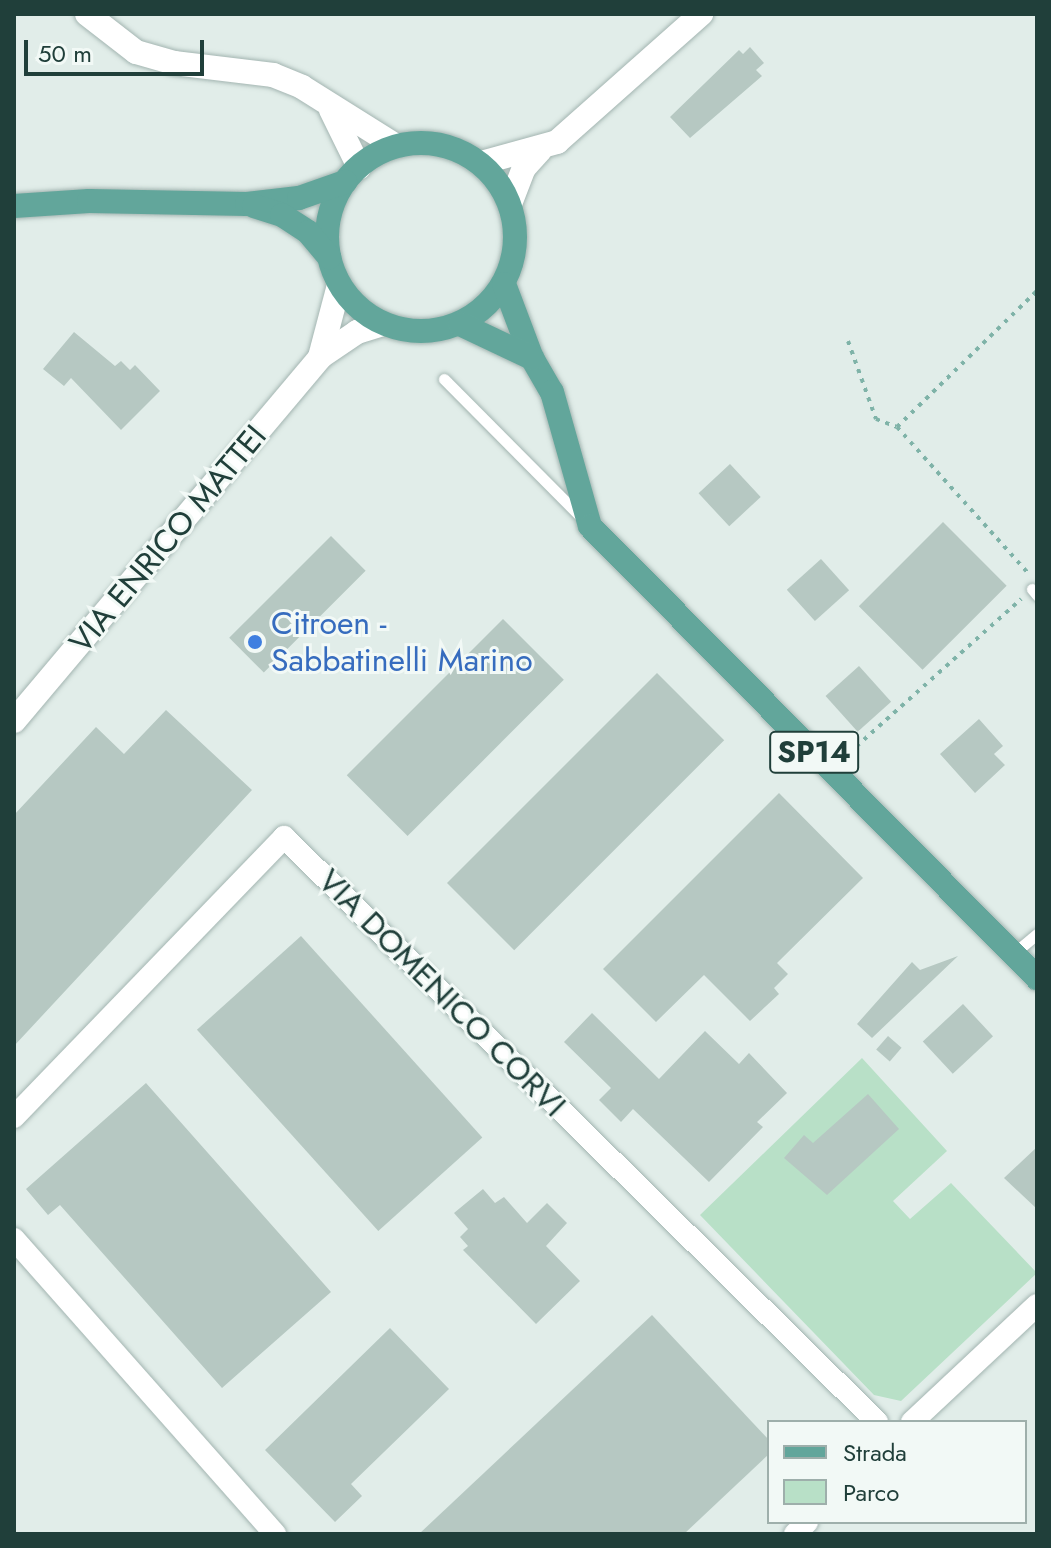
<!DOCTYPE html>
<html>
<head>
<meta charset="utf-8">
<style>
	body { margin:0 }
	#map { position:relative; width:1051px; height:1548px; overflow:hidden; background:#e1ede9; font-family:Jost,sans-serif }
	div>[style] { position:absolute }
	.green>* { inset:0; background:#b8e0c7 }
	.building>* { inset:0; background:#b6c8c2; transform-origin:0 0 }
	.path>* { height:4px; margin-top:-2px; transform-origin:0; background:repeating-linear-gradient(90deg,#7fb3a8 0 4px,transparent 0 10px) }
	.roads { filter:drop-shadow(0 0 2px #a3b5b1) drop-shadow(0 0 2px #a3b5b1) }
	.service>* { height:11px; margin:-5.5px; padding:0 5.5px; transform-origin:5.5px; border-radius:5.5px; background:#fff }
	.minor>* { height:22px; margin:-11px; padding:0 11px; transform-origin:11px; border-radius:11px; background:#fff }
	.tertiary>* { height:24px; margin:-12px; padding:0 12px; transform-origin:12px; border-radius:12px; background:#fff }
	.secondary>* { height:24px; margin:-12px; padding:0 12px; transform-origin:12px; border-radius:12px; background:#fff }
	.primary>* { height:24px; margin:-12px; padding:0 12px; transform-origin:12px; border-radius:12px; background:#62a69b }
	.primary>.ring { margin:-12px; padding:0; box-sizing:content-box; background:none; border:24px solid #62a69b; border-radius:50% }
	.dots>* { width:22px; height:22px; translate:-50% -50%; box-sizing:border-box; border:4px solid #f2f9f6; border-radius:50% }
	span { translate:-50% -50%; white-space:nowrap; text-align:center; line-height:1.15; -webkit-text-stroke:6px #f2f9f6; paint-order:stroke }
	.shield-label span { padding:2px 6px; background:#f2f9f6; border:2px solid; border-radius:6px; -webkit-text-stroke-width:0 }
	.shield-label { font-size:30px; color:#203f3a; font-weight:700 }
	.street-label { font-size:32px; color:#203f3a }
	.shop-label { font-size:32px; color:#366cbe }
	.left { translate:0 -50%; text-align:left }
	.frame { position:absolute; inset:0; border:16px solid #203f3a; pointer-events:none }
	.legend { position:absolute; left:767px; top:1420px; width:260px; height:104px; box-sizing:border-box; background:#f2f9f6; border:2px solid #9eafab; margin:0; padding:10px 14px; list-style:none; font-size:24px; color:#203f3a }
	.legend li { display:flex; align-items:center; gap:16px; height:40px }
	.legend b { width:40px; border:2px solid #9eafab }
	.scale { position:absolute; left:24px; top:40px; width:180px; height:36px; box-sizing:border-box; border:4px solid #203f3a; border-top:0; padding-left:10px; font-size:24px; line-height:28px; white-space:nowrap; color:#203f3a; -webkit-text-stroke:6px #f2f9f6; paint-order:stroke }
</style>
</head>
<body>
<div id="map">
	<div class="green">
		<div style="clip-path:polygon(862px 1058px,947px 1151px,893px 1201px,910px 1219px,951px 1183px,1037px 1273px,901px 1401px,874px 1395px,700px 1215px)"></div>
	</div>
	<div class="building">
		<div style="clip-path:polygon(750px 47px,764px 63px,756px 70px,762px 76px,690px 138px,670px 117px,739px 50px,743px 54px)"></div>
		<div style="clip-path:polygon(74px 332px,115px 366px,121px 361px,130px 370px,135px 365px,160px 391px,121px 430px,71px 378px,64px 386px,43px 369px)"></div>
		<div style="left:730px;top:464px;width:45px;height:43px;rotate:47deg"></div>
		<div style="left:943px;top:522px;width:90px;height:119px;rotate:45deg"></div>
		<div style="left:331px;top:536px;width:49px;height:144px;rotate:45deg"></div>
		<div style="left:821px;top:559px;width:42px;height:46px;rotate:48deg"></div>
		<div style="left:503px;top:619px;width:86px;height:221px;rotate:45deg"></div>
		<div style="left:859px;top:666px;width:48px;height:45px;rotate:48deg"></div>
		<div style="left:657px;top:673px;width:95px;height:297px;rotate:45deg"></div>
		<div style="clip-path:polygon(166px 710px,252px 790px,14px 1046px,14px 815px,96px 727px,124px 754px)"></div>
		<div style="clip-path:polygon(979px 719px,1003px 746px,994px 754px,1005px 765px,975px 793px,940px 754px)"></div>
		<div style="clip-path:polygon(779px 793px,863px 878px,777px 963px,788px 974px,774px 988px,779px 994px,750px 1021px,704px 975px,656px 1022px,603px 969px)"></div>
		<div style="left:301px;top:936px;width:271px;height:140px;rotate:48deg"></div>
		<div style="clip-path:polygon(958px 956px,872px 1038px,857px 1024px,912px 962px,920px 970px)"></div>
		<div style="left:963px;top:1004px;width:44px;height:55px;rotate:47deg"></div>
		<div style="clip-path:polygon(592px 1013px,659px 1079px,705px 1031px,739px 1064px,749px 1053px,787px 1093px,757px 1122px,763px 1127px,709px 1182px,633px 1109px,621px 1122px,599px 1100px,611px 1088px,564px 1042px)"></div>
		<div style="left:888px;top:1036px;width:18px;height:18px;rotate:41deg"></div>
		<div style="clip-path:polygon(146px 1083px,331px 1292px,222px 1388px,60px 1205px,48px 1215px,26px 1189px)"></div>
		<div style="clip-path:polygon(868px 1094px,899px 1129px,827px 1195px,784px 1158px,804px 1135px,813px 1143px)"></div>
		<div style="clip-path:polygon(1037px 1147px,1037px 1209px,1004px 1178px)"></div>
		<div style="clip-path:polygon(483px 1189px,495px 1203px,504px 1197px,527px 1223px,547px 1203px,567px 1223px,546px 1246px,580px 1281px,536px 1324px,463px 1250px,468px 1246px,460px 1237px,468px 1229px,454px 1213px)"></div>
		<div style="clip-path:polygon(652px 1315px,769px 1440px,769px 1454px,684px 1534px,419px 1534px)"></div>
		<div style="clip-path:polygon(390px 1328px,449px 1389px,351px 1484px,362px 1496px,335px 1522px,265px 1450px)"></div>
	</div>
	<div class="path">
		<div style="left:848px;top:341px;width:83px;rotate:70.3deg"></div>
		<div style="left:876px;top:419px;width:22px;rotate:21deg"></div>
		<div style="left:897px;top:427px;width:196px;rotate:48.1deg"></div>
		<div style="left:897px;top:427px;width:195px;rotate:-44.2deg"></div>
		<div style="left:849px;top:753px;width:231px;rotate:-41.8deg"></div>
	</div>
	<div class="roads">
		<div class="service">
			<div style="left:444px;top:379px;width:194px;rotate:45.2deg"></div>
			<div style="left:1032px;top:589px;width:8px;rotate:50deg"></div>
			<div style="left:1013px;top:954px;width:31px;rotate:-40deg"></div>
		</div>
		<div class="minor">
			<div style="left:14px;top:1117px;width:389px;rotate:-46deg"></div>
			<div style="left:284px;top:837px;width:833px;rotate:44.61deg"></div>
			<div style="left:14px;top:1239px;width:394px;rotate:48.5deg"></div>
			<div style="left:912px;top:1422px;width:171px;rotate:-43.1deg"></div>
			<div style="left:795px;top:1534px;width:17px;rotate:-45deg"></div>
		</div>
		<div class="tertiary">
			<div style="left:320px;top:357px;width:74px;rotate:-75.2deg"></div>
			<div style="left:14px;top:721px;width:476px;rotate:-49.9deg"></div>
			<div style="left:320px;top:357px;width:45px;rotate:-34deg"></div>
			<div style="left:357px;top:332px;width:27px;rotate:-17deg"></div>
		</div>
		<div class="secondary">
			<div style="left:87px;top:14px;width:62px;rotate:37.8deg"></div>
			<div style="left:136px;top:52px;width:40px;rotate:16deg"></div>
			<div style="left:174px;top:63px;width:100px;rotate:6.9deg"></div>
			<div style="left:273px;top:75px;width:31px;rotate:22deg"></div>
			<div style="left:302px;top:87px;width:111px;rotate:32.1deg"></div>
			<div style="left:331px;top:110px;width:64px;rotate:63.8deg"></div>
			<div style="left:481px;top:163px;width:79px;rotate:-15.4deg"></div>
			<div style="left:557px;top:142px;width:193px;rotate:-41.6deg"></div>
			<div style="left:510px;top:204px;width:39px;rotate:-69deg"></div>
			<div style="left:524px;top:168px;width:24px;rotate:-48deg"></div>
		</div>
		<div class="primary">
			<div class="ring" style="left:327px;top:143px;width:164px;height:164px"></div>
			<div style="left:14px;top:206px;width:75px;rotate:-3.8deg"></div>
			<div style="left:89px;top:201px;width:158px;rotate:1.1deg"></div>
			<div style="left:247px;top:204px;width:52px;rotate:-6.6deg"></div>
			<div style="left:299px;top:198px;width:49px;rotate:-19.2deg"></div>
			<div style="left:254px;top:206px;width:29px;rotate:18deg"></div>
			<div style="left:282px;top:215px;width:31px;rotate:33deg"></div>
			<div style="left:308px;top:232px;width:33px;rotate:50deg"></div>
			<div style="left:504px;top:284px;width:79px;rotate:69.3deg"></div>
			<div style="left:532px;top:358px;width:39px;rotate:60deg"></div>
			<div style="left:552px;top:392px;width:139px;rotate:74.2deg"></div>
			<div style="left:590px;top:526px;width:636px;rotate:45.32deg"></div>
			<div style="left:460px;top:324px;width:80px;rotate:25.3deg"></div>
		</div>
	</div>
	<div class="dots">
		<div style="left:255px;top:642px;background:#3f7fe0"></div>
	</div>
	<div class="shield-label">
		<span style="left:814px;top:752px">SP14</span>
	</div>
	<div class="street-label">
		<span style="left:168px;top:539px;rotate:-50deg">VIA ENRICO MATTEI</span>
		<span style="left:442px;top:993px;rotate:45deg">VIA DOMENICO CORVI</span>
	</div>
	<div class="shop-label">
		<span class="left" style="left:271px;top:642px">Citroen -<br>Sabbatinelli Marino</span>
	</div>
	<div class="frame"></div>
	<ul class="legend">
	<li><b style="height:10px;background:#62a69b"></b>Strada</li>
	<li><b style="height:22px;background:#b8e0c7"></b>Parco</li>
	</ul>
	<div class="scale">50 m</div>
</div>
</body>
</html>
